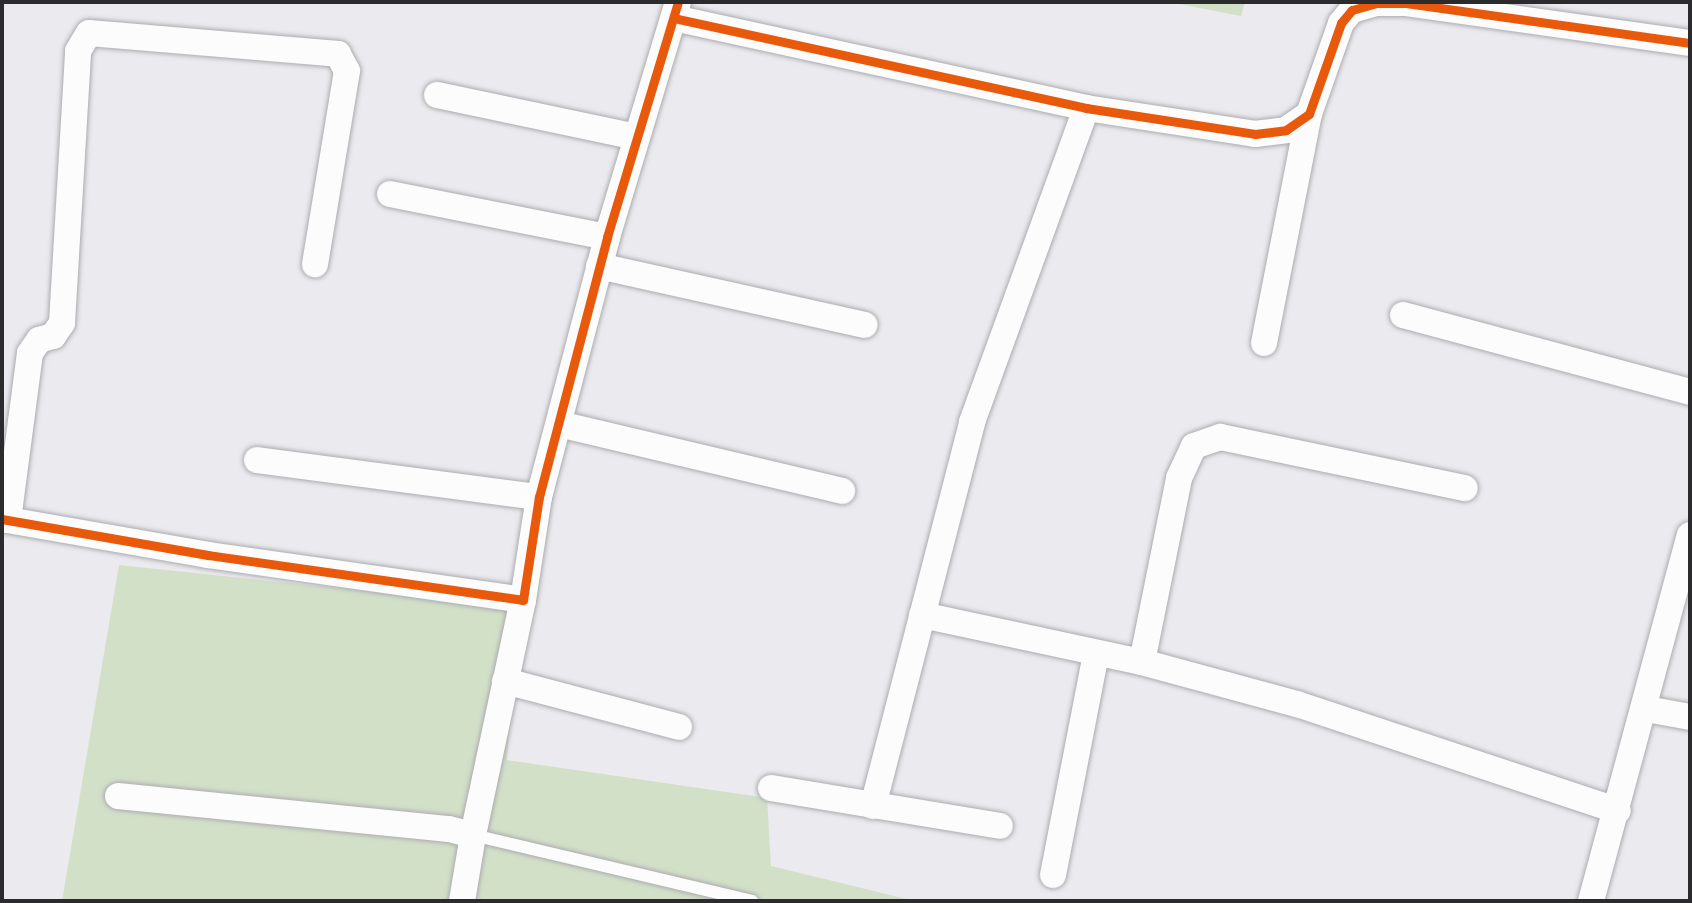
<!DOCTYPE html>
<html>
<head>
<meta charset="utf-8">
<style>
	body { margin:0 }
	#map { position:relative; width:1692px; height:903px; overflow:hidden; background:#eaeaef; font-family:Roboto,sans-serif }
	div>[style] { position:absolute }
	.green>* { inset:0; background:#d3e0c8 }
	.roads { filter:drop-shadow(0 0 2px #acacaf) drop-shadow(0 0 2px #acacaf) }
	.service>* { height:12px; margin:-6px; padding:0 6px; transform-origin:6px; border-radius:6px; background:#fcfcfd }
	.minor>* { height:26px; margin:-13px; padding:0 13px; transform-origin:13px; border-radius:13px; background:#fcfcfd }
	.cycleway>* { height:9px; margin:-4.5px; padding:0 4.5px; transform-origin:4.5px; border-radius:4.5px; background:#e8590c }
	span { translate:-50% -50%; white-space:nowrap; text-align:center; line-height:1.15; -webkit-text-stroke:7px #e9e9f0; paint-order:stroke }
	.frame { position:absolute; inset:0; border:4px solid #2b2b2d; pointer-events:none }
</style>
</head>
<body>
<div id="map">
	<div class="green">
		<div style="clip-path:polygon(1169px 2px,1245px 2px,1241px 16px)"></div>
		<div style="clip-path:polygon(119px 565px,519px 607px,507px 760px,767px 798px,771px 866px,915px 901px,62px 901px)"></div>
	</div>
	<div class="roads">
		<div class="service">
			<div style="left:473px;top:835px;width:287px;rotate:13.3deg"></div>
		</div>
		<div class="minor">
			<div style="left:674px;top:18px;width:422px;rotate:12.3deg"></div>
			<div style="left:1086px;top:108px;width:171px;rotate:8.7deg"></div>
			<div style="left:1255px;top:134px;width:31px;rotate:-7deg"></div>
			<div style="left:1286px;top:130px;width:28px;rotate:-35deg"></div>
			<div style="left:1309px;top:114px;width:96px;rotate:-70.6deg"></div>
			<div style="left:1341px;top:23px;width:17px;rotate:-50deg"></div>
			<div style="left:1352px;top:10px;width:25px;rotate:-16deg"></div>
			<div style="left:1376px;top:3px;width:29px"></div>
			<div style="left:1405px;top:3px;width:288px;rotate:8deg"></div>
			<div style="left:437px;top:95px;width:203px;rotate:11.9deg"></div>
			<div style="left:390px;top:194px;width:221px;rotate:11.2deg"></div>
			<div style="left:599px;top:266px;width:272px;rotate:12.5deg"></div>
			<div style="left:1403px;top:315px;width:297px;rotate:15deg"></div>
			<div style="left:1264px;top:343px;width:233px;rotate:-78.9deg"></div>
			<div style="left:559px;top:424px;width:291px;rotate:13.3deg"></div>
			<div style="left:257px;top:460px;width:284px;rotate:7.5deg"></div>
			<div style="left:2px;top:519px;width:209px;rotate:9.9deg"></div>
			<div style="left:208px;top:555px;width:318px;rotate:8.1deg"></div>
			<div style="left:523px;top:600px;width:104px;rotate:-81.2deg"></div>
			<div style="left:539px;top:497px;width:269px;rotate:-75.3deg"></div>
			<div style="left:607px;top:237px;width:245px;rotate:-73.2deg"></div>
			<div style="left:8px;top:520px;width:168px;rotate:-82.5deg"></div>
			<div style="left:30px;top:353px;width:16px;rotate:-55deg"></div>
			<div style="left:39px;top:340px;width:15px;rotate:-16deg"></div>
			<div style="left:53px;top:336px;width:16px;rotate:-55deg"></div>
			<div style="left:62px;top:323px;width:272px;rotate:-86.6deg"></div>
			<div style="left:78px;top:51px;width:21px;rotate:-59deg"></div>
			<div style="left:89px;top:33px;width:250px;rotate:4.8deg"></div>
			<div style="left:338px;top:54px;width:19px;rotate:62deg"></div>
			<div style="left:347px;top:71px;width:196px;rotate:99.4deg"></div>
			<div style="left:922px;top:615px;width:225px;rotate:12.1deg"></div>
			<div style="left:1142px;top:662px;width:161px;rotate:15.2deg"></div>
			<div style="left:1297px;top:704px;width:338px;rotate:18.4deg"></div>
			<div style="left:1142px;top:662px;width:188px;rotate:-78.6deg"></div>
			<div style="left:1179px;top:478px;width:35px;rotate:-65deg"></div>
			<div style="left:1194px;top:446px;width:28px;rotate:-19deg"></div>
			<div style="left:1220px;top:437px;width:250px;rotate:11.8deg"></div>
			<div style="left:505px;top:681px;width:180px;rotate:14.8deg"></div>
			<div style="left:1646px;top:709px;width:45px;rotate:10.3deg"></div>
			<div style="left:771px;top:788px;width:232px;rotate:9.4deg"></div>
			<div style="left:118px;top:796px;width:333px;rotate:5.7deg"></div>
			<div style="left:449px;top:829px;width:25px;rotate:14deg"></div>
			<div style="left:473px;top:835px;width:240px;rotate:-78deg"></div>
			<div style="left:873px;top:806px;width:397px;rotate:-75.5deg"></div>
			<div style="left:972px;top:422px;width:334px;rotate:-70deg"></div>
			<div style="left:1053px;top:875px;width:226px;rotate:-79deg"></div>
			<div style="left:462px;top:901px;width:67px;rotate:-80.5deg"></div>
			<div style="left:1591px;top:901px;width:379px;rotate:-74.9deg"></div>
		</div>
	</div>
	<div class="cycleway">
		<div style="left:674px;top:18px;width:422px;rotate:12.3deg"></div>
		<div style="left:1086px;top:108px;width:171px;rotate:8.7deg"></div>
		<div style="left:1255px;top:134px;width:31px;rotate:-7deg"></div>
		<div style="left:1286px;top:130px;width:28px;rotate:-35deg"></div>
		<div style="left:1309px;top:114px;width:96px;rotate:-70.6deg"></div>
		<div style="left:1341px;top:23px;width:17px;rotate:-50deg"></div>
		<div style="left:1352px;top:10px;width:25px;rotate:-16deg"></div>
		<div style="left:1376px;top:3px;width:29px"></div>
		<div style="left:1405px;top:3px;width:288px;rotate:8deg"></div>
		<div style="left:2px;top:519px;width:209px;rotate:9.9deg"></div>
		<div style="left:208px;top:555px;width:318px;rotate:8.1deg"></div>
		<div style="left:523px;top:600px;width:104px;rotate:-81.2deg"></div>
		<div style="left:539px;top:497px;width:269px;rotate:-75.3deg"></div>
		<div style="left:607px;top:237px;width:245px;rotate:-73.2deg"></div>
	</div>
	<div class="frame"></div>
</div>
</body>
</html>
